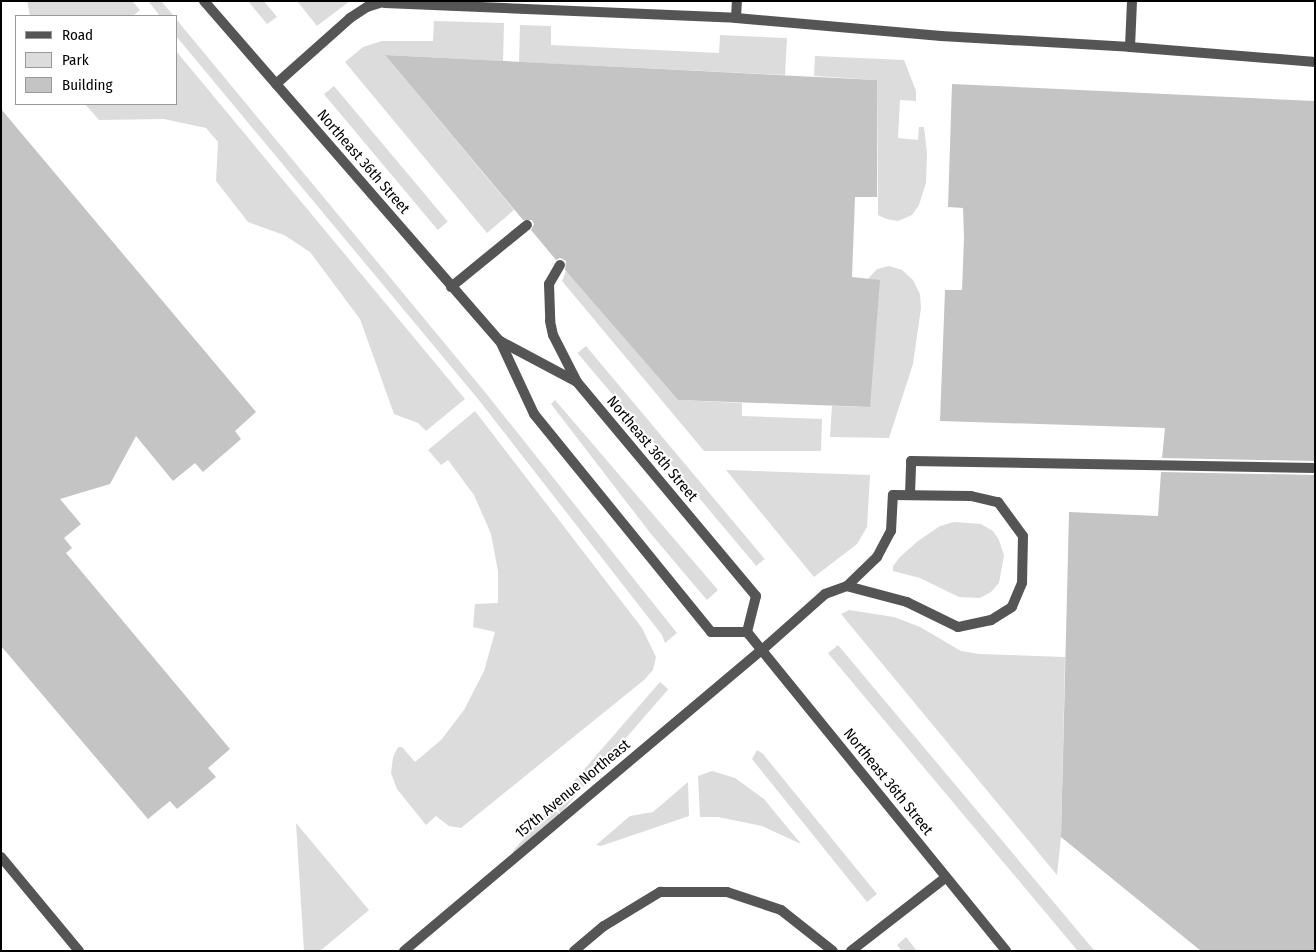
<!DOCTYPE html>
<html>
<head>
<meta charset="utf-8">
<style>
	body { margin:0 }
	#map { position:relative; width:1316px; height:952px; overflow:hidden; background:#fff; font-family:"Fira Sans Condensed",sans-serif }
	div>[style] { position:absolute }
	.green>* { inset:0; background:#dcdcdc; transform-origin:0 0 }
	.building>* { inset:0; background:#c4c4c4 }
	.service>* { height:10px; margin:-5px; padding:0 5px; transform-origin:5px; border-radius:5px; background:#555 }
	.pedestrian>* { height:10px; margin:-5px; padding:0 5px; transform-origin:5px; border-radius:5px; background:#555 }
	.minor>* { height:10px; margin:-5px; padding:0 5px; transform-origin:5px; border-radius:5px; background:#555 }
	span { translate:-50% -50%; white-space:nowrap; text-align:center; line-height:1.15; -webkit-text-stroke:4px #fff; paint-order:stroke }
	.street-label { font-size:15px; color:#000 }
	.frame { position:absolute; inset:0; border:2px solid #000; pointer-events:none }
	.legend { position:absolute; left:15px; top:15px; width:162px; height:90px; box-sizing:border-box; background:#fff; border:1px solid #999; margin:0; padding:6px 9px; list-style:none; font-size:15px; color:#000 }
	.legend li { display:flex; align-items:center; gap:10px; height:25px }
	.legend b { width:25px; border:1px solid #999 }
</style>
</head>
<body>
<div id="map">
	<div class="green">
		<div style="clip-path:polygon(27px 1px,132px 1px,140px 10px,133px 16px,30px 16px)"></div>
		<div style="clip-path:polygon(148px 1px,161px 1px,174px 16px,160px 16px)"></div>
		<div style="clip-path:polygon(248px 1px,264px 1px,277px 17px,267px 24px)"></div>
		<div style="clip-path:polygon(297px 1px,350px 1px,317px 26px)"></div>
		<div style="clip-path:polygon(176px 19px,485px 392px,677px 633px,665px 643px,662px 635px,478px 399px,176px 36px)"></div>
		<div style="clip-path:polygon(434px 21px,504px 23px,503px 61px,385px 55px,514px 210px,487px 233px,345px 62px,363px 47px,382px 41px,433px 41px)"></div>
		<div style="clip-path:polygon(520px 25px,551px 26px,551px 45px,719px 53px,720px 35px,787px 38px,785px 75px,519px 62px)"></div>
		<div style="clip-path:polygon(176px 51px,465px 399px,426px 431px,418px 423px,394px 414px,360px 319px,310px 252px,284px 235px,248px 222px,216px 181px,218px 142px,206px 128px,164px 119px,99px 120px,85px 104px,176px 104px)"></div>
		<div style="clip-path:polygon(815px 56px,904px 60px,916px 91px,916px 101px,900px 100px,898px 138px,918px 140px,919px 127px,924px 127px,927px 153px,926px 183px,919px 205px,912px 215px,898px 221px,886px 219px,878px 215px,877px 80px,814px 76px)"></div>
		<div style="left:334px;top:86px;width:177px;height:13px;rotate:50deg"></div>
		<div style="clip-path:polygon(889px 266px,902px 270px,913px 280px,920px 294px,921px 308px,913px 364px,889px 438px,830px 437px,832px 406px,870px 407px,868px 279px,877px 269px)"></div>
		<div style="clip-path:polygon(566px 271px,678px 400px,742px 403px,742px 416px,822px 419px,821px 451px,704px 451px,562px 281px)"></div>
		<div style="left:586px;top:346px;width:278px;height:11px;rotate:50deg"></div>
		<div style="clip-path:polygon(555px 400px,718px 590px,707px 600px,651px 534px,551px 404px)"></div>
		<div style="clip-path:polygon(475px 411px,642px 628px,656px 657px,653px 670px,644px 680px,461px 828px,449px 826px,436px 816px,426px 825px,397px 789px,391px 773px,393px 757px,398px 747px,402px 747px,415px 762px,441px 740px,464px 710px,484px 671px,495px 632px,473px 627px,475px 604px,498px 603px,498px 571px,491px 534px,474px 495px,448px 460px,441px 465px,428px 450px)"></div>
		<div style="clip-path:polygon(726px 470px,870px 475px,867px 527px,857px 544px,814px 577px)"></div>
		<div style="clip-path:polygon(954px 522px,981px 524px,993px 531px,999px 540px,1004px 555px,999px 583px,991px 592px,980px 598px,959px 597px,920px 578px,893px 571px,893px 566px,900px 557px,918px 541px,940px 526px)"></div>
		<div style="clip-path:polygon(849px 610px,894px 617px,920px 627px,961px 651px,979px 654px,1065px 657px,1061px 837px,1057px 875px,841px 614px)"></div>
		<div style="left:838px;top:645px;width:398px;height:13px;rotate:50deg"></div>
		<div style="left:660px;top:682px;width:11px;height:225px;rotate:41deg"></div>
		<div style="clip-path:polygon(757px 750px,763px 754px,877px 894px,867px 902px,752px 759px)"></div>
		<div style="clip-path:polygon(712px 771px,735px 778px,764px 799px,801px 844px,762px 826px,718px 817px,700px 817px,698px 776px)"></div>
		<div style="clip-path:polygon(688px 782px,689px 816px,601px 846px,596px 845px,630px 816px,653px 812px)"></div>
		<div style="clip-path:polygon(296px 823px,369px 910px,320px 951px,304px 951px)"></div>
		<div style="clip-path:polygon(906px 937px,917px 951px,902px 951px,897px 945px)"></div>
	</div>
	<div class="building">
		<div style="clip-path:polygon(385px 55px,877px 80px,877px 197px,855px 197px,852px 277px,880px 280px,870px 407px,678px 400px,565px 270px,566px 261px,560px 258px,556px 260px,531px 230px,534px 224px,532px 220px,523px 220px)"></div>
		<div style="clip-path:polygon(952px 84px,1315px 101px,1315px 461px,1162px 458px,1165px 428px,940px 421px,945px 290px,962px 290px,964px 238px,963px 208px,948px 207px)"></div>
		<div style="clip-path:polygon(1px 109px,256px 412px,235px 431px,241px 439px,203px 472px,195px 463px,173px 481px,136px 436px,110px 484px,60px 499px,81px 524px,64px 538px,72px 548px,66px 553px,230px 749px,208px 768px,216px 777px,177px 809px,170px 801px,148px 819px,1px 646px)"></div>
		<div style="clip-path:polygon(1161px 472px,1315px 475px,1315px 951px,1201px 951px,1061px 837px,1069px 512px,1158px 516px)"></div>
	</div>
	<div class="service">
		<div style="left:276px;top:84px;width:99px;rotate:-41.7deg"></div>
		<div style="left:350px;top:18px;width:20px;rotate:-33deg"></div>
		<div style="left:367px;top:7px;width:19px;rotate:-18deg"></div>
		<div style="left:560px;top:265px;width:22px;rotate:120deg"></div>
		<div style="left:549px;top:284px;width:37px;rotate:88deg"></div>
		<div style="left:550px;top:321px;width:14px;rotate:78deg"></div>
		<div style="left:553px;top:335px;width:53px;rotate:62.9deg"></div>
		<div style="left:451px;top:287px;width:98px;rotate:-39.2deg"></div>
		<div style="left:762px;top:650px;width:84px;rotate:-41.6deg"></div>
		<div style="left:825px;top:594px;width:23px;rotate:-20deg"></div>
		<div style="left:847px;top:586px;width:42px;rotate:-44deg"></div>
		<div style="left:877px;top:557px;width:30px;rotate:-62deg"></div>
		<div style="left:891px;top:531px;width:36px;rotate:-87deg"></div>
		<div style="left:893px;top:495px;width:78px;rotate:0.7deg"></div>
		<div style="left:971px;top:496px;width:28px;rotate:13deg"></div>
		<div style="left:998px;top:502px;width:42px;rotate:53.7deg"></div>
		<div style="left:1023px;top:536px;width:47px;rotate:91.2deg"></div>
		<div style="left:1022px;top:583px;width:26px;rotate:113deg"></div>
		<div style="left:1012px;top:607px;width:25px;rotate:148deg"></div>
		<div style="left:991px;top:620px;width:34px;rotate:168deg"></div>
		<div style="left:958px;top:627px;width:57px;rotate:-153.9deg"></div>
		<div style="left:907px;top:602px;width:62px;rotate:-165.1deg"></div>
		<div style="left:1px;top:857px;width:122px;rotate:50.3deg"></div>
		<div style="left:574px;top:951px;width:39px;rotate:-40deg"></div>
		<div style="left:604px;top:926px;width:66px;rotate:-31.3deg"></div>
		<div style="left:660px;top:892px;width:67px"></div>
		<div style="left:727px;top:892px;width:57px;rotate:18.4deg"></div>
		<div style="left:781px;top:910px;width:66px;rotate:38.3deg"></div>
		<div style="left:851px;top:951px;width:119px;rotate:-37.8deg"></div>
	</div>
	<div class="pedestrian">
		<div style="left:385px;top:3px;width:351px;rotate:2.4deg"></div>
		<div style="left:736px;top:18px;width:206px;rotate:5deg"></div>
		<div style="left:941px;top:36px;width:189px;rotate:3.3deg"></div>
		<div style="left:1130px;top:47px;width:186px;rotate:4.6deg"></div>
		<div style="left:736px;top:18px;width:17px;rotate:-87deg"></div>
		<div style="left:1130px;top:47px;width:46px;rotate:-87.5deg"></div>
		<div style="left:910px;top:495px;width:34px;rotate:-88deg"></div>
		<div style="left:911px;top:461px;width:404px;rotate:1deg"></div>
	</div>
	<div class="minor">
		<div style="left:204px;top:1px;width:451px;rotate:49deg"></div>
		<div style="left:500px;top:341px;width:81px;rotate:65deg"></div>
		<div style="left:534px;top:414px;width:281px;rotate:50.9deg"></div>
		<div style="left:711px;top:632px;width:36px"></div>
		<div style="left:500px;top:341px;width:87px;rotate:28deg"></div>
		<div style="left:577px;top:382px;width:279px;rotate:50.1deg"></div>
		<div style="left:756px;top:596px;width:37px;rotate:104deg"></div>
		<div style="left:747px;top:632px;width:411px;rotate:50.9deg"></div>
		<div style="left:404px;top:951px;width:468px;rotate:-40.1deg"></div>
	</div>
	<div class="street-label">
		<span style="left:363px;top:162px;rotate:49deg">Northeast 36th Street</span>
		<span style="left:652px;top:449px;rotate:50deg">Northeast 36th Street</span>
		<span style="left:888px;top:782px;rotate:51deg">Northeast 36th Street</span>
		<span style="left:573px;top:789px;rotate:-40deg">157th Avenue Northeast</span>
	</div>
	<div class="frame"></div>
	<ul class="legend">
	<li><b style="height:6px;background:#555"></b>Road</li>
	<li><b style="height:14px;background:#dcdcdc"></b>Park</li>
	<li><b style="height:14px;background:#c4c4c4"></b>Building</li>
	</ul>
</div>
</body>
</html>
